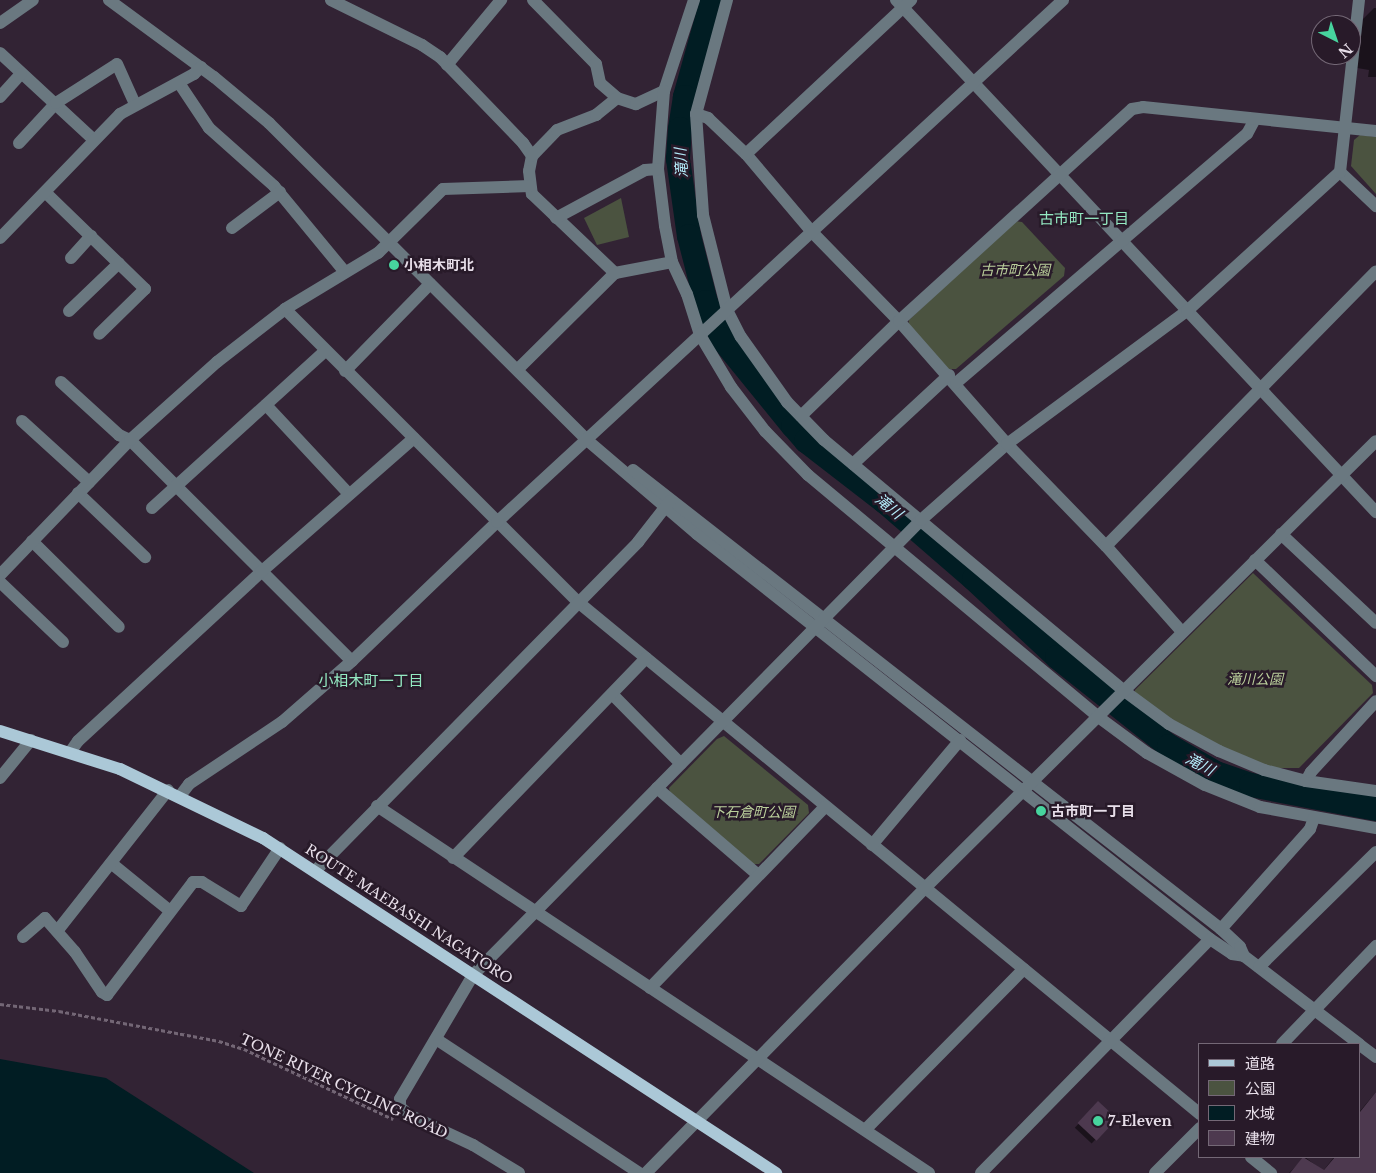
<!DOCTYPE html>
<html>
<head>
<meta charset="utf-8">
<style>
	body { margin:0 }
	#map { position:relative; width:1376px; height:1173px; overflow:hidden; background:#322334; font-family:"Libre Baskerville","Noto Sans JP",serif }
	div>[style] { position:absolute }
	.green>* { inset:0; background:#4b5340 }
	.water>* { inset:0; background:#011d23 }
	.shadow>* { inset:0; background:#0007; transform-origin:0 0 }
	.river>* { height:24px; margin:-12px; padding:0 12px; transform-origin:12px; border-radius:12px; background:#011d23 }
	.building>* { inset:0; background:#4d394f; transform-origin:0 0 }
	.path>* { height:2.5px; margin-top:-1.25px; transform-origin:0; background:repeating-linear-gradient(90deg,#736675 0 4px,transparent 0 6.5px) }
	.minor>* { height:12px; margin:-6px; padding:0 6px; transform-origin:6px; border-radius:6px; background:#6a7880 }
	.major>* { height:12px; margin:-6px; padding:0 6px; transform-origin:6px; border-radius:6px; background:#abc8d7 }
	.dots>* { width:14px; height:14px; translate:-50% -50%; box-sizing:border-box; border:2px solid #281a29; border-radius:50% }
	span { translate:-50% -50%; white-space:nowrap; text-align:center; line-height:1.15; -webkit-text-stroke:5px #281a29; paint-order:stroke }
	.poi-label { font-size:14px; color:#e7dee9; font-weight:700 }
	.left { translate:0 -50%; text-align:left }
	.park-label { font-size:14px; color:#bacf9b; font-style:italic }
	.street-label { font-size:14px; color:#e7dee9 }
	.water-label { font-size:15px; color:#b4ecfb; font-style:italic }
	.neighbourhood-label { font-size:15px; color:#94e9c2 }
	.legend { position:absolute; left:1198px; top:1043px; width:162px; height:115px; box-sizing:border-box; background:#281a29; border:1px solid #746876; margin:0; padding:6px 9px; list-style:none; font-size:15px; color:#e7dee9 }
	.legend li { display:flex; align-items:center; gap:10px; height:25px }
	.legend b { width:25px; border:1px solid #746876 }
	.north { position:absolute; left:1311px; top:15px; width:50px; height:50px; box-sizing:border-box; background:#281a29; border:1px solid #746876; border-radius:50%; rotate:139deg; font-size:14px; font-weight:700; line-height:20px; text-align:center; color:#e7dee9 }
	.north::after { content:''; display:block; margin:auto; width:18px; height:22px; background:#47d49e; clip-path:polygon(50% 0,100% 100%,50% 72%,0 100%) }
</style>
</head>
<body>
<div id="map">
	<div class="green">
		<div style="clip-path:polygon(1360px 135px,1376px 137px,1376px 194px,1351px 166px,1354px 140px)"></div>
		<div style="clip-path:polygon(621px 198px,629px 237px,597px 245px,584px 218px)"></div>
		<div style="clip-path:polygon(1014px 221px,1022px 222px,1065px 268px,1064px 276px,956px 369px,948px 369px,908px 327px,909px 320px)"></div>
		<div style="clip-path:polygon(1253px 573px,1372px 685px,1373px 693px,1299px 768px,1267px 768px,1202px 739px,1135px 695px,1135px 690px)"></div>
		<div style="clip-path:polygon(724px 736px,808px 805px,809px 813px,759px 864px,751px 864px,670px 793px,669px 788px,717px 739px)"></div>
	</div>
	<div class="water">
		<div style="clip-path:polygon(0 1059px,106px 1078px,254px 1173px,0 1173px)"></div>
	</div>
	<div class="shadow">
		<div style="clip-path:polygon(1374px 8px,1376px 8px,1376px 77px,1368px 77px,1369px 70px,1357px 68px,1363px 19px)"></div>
		<div style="clip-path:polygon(1376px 1092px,1376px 1173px,1289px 1173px,1305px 1157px,1323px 1171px,1334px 1157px,1360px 1157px,1360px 1111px)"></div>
		<div style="left:1098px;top:1103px;width:23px;height:34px;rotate:43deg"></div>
	</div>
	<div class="river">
		<div style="left:712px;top:0;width:101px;rotate:105.6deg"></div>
		<div style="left:685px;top:97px;width:32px;rotate:99deg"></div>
		<div style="left:680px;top:129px;width:30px;rotate:94deg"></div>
		<div style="left:678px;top:159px;width:78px;rotate:81.9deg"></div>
		<div style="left:689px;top:236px;width:68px;rotate:75.6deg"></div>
		<div style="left:706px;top:302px;width:40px;rotate:66.6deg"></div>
		<div style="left:722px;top:339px;width:112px;rotate:50.8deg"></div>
		<div style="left:793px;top:426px;width:20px;rotate:49deg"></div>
		<div style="left:806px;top:441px;width:100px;rotate:37.7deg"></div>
		<div style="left:885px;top:502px;width:118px;rotate:40.9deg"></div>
		<div style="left:974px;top:579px;width:114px;rotate:43.2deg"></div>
		<div style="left:1057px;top:657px;width:143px;rotate:38.5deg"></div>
		<div style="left:1169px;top:746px;width:54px;rotate:29.9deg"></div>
		<div style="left:1216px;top:773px;width:37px;rotate:19deg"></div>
		<div style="left:1251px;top:785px;width:127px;rotate:10.9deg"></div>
	</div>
	<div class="building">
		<div style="clip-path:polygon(1376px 1092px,1376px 1173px,1290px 1173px,1303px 1157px,1324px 1170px,1335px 1157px,1360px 1157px,1360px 1112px)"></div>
		<div style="left:1098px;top:1101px;width:26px;height:30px;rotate:43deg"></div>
	</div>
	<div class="path">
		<div style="left:0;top:1004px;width:59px;rotate:6.8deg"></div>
		<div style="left:59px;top:1011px;width:163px;rotate:10.6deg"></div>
		<div style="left:219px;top:1041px;width:26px;rotate:18deg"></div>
		<div style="left:244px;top:1049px;width:165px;rotate:25.2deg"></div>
	</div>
	<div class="minor">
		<div style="left:109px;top:0;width:130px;rotate:36.3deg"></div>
		<div style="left:214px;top:77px;width:72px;rotate:39.9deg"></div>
		<div style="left:269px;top:123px;width:449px;rotate:44.9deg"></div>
		<div style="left:587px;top:440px;width:145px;rotate:40.5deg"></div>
		<div style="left:697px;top:534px;width:654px;rotate:38.29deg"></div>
		<div style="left:1210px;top:939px;width:27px;rotate:34deg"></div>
		<div style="left:1232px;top:954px;width:12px;rotate:9deg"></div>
		<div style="left:1244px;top:956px;width:145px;rotate:37.4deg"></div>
		<div style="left:331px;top:0;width:102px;rotate:26.3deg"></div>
		<div style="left:422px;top:45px;width:22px;rotate:34deg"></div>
		<div style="left:440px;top:57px;width:120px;rotate:46deg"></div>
		<div style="left:523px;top:143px;width:16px;rotate:55deg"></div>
		<div style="left:532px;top:156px;width:15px;rotate:101deg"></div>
		<div style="left:529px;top:171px;width:23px;rotate:83deg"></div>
		<div style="left:532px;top:194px;width:115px;rotate:43.6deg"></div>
		<div style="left:533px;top:0;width:90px;rotate:45.5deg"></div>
		<div style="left:596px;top:64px;width:19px;rotate:78deg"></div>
		<div style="left:600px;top:83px;width:23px;rotate:41deg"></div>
		<div style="left:617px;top:98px;width:20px;rotate:18deg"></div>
		<div style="left:636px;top:104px;width:31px;rotate:-25deg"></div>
		<div style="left:694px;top:0;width:96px;rotate:108.2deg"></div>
		<div style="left:664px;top:91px;width:78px;rotate:94.4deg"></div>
		<div style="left:658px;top:169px;width:57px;rotate:83deg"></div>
		<div style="left:665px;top:226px;width:37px;rotate:79deg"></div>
		<div style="left:672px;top:262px;width:35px;rotate:65deg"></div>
		<div style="left:687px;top:294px;width:43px;rotate:72.4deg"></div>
		<div style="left:700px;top:335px;width:61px;rotate:59.2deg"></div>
		<div style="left:731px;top:387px;width:56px;rotate:52.3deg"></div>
		<div style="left:765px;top:431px;width:62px;rotate:45.7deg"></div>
		<div style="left:808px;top:475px;width:376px;rotate:39.8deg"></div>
		<div style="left:1097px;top:716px;width:62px;rotate:36.5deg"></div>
		<div style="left:1147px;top:753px;width:66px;rotate:28.9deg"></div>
		<div style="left:1205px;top:785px;width:59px;rotate:21.8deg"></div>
		<div style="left:1260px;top:807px;width:118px;rotate:10.3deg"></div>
		<div style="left:727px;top:0;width:118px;rotate:105.2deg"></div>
		<div style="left:696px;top:114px;width:101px;rotate:86deg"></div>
		<div style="left:703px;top:215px;width:98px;rotate:75.8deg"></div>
		<div style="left:727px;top:310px;width:30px;rotate:63deg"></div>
		<div style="left:741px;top:337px;width:80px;rotate:54.7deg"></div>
		<div style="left:787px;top:402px;width:53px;rotate:45.8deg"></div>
		<div style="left:824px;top:440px;width:390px;rotate:39.9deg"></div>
		<div style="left:1123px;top:690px;width:57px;rotate:36.5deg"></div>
		<div style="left:1169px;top:724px;width:57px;rotate:28.4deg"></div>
		<div style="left:1219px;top:751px;width:49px;rotate:22.9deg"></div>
		<div style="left:1264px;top:770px;width:43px;rotate:14.7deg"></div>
		<div style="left:1306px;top:781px;width:71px;rotate:8.1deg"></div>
		<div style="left:896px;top:0;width:702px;rotate:46.85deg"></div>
		<div style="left:0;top:23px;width:40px;rotate:-34.9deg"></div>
		<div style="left:0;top:53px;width:128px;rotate:42.8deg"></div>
		<div style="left:447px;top:65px;width:85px;rotate:-50.3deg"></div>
		<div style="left:179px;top:83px;width:54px;rotate:56.3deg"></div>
		<div style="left:209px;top:128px;width:87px;rotate:41.7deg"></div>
		<div style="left:274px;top:186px;width:110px;rotate:50.5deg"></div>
		<div style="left:0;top:97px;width:31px;rotate:-48deg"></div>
		<div style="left:696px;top:114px;width:13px;rotate:18deg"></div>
		<div style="left:708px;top:118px;width:52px;rotate:43.5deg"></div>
		<div style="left:746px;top:154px;width:102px;rotate:49.8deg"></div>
		<div style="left:812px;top:232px;width:124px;rotate:45.7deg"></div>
		<div style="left:899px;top:321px;width:164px;rotate:48.7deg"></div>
		<div style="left:1007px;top:444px;width:142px;rotate:45.9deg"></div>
		<div style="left:1106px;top:546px;width:115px;rotate:48.5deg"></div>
		<div style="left:19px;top:143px;width:54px;rotate:-47.2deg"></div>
		<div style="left:56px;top:103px;width:72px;rotate:-32.6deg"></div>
		<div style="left:117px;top:64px;width:44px;rotate:65.8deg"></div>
		<div style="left:746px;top:154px;width:226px;rotate:-43deg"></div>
		<div style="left:532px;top:156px;width:36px;rotate:-46deg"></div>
		<div style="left:557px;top:130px;width:42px;rotate:-21deg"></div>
		<div style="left:596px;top:115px;width:27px;rotate:-39deg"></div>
		<div style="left:1340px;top:172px;width:50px;rotate:43.4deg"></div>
		<div style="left:46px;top:193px;width:138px;rotate:44.1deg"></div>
		<div style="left:145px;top:289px;width:64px;rotate:135.6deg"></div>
		<div style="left:556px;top:218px;width:101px;rotate:-28.3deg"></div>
		<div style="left:645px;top:170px;width:13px;rotate:-4deg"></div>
		<div style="left:232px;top:228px;width:60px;rotate:-36.9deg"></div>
		<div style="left:0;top:238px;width:173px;rotate:-45.9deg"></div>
		<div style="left:120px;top:114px;width:84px;rotate:-28.4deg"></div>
		<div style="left:194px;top:74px;width:10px;rotate:-45deg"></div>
		<div style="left:71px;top:258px;width:30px;rotate:-48deg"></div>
		<div style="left:285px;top:309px;width:414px;rotate:45deg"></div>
		<div style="left:578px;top:602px;width:806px;rotate:39.46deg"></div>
		<div style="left:69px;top:311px;width:69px;rotate:-43.8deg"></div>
		<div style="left:518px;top:369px;width:136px;rotate:-44.7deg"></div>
		<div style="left:615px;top:273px;width:58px;rotate:-10.9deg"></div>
		<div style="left:345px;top:371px;width:122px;rotate:-45.7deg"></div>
		<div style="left:61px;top:382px;width:79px;rotate:42.4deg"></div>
		<div style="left:119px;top:435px;width:12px;rotate:24deg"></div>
		<div style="left:130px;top:440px;width:313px;rotate:44.9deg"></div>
		<div style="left:956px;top:383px;width:383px;rotate:-40.6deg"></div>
		<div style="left:1247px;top:134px;width:17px;rotate:-62deg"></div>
		<div style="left:266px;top:405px;width:122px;rotate:47deg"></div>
		<div style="left:801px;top:416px;width:136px;rotate:-44.1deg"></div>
		<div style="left:899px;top:321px;width:315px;rotate:-42.3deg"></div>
		<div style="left:1132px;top:109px;width:11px;rotate:-10deg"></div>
		<div style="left:1143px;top:107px;width:234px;rotate:5.9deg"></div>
		<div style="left:22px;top:421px;width:91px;rotate:42.3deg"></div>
		<div style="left:853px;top:464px;width:131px;rotate:-42.8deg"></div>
		<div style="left:633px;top:470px;width:746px;rotate:37.98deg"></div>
		<div style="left:1221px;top:929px;width:26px;rotate:43deg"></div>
		<div style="left:1240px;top:947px;width:10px;rotate:66deg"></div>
		<div style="left:78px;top:493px;width:93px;rotate:43.7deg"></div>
		<div style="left:152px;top:508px;width:234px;rotate:-42.2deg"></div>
		<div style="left:1281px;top:534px;width:130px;rotate:43.1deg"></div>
		<div style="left:32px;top:541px;width:122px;rotate:44.7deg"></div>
		<div style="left:1106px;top:546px;width:385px;rotate:-45.5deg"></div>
		<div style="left:1255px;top:560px;width:168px;rotate:43.8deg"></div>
		<div style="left:0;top:575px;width:187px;rotate:-46.1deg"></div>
		<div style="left:130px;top:440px;width:117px;rotate:-41.9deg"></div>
		<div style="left:217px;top:362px;width:86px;rotate:-37.9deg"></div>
		<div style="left:285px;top:309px;width:109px;rotate:-31.1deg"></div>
		<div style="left:378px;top:253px;width:91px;rotate:-44.6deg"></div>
		<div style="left:443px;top:189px;width:87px;rotate:-2deg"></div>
		<div style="left:0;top:582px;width:87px;rotate:43.6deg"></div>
		<div style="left:612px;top:694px;width:98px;rotate:45.4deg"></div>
		<div style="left:71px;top:751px;width:12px;rotate:-55deg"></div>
		<div style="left:78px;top:741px;width:249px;rotate:-42.7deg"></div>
		<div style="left:261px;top:572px;width:203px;rotate:-41.2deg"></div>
		<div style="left:0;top:778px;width:49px;rotate:-50.8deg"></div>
		<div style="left:1306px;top:781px;width:10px;rotate:-61deg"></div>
		<div style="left:1311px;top:772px;width:96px;rotate:-47.5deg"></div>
		<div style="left:657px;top:788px;width:132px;rotate:40.7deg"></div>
		<div style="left:180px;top:796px;width:15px;rotate:-53deg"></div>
		<div style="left:189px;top:784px;width:112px;rotate:-33.7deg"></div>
		<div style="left:282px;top:722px;width:93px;rotate:-41.1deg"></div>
		<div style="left:352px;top:661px;width:201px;rotate:-43.8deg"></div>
		<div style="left:497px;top:522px;width:770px;rotate:-42.68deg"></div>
		<div style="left:377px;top:806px;width:663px;rotate:33.62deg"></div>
		<div style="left:872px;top:845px;width:137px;rotate:-50deg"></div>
		<div style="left:453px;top:858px;width:278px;rotate:-46deg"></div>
		<div style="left:111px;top:863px;width:76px;rotate:39.1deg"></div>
		<div style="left:316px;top:870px;width:460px;rotate:-45.5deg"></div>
		<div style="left:638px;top:542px;width:52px;rotate:-52deg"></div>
		<div style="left:1221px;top:929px;width:134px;rotate:-48.3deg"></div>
		<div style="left:1310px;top:829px;width:12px;rotate:-70deg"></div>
		<div style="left:58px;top:930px;width:178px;rotate:-51.8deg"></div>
		<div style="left:23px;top:937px;width:29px;rotate:-41deg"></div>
		<div style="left:45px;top:918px;width:45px;rotate:48.6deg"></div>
		<div style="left:75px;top:952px;width:48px;rotate:56deg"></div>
		<div style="left:102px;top:992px;width:6px;rotate:31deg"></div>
		<div style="left:107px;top:995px;width:142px;rotate:-52.7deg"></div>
		<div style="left:193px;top:882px;width:9px"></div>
		<div style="left:202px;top:882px;width:46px;rotate:31.6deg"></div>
		<div style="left:241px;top:906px;width:70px;rotate:-56.1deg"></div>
		<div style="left:1259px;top:967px;width:164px;rotate:-44.5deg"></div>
		<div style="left:650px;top:988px;width:252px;rotate:-46deg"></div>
		<div style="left:436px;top:1039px;width:243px;rotate:33.4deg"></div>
		<div style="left:1282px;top:1044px;width:136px;rotate:-46.2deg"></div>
		<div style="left:1360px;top:1045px;width:20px;rotate:37deg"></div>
		<div style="left:865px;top:1130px;width:226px;rotate:-45.4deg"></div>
		<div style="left:1251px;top:1157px;width:26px;rotate:39deg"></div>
		<div style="left:519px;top:1173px;width:54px;rotate:-148.7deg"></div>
		<div style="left:473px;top:1145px;width:71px;rotate:-154.9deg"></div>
		<div style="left:409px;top:1115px;width:12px;rotate:-138deg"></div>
		<div style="left:400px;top:1107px;width:8px;rotate:-90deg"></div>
		<div style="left:400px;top:1099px;width:144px;rotate:-59.5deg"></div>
		<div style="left:473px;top:975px;width:639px;rotate:-45.44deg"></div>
		<div style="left:921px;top:520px;width:115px;rotate:-41.5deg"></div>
		<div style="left:1007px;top:444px;width:224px;rotate:-36.5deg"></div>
		<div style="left:1187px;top:311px;width:207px;rotate:-42.3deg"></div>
		<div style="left:1340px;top:172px;width:173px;rotate:-83.7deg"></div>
		<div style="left:646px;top:1173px;width:397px;rotate:-45.6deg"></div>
		<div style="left:924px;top:889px;width:636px;rotate:-44.75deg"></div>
		<div style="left:981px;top:1173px;width:327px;rotate:-45.6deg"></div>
		<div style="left:1155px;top:1173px;width:64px;rotate:-45deg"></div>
	</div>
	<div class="major">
		<div style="left:0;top:731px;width:126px;rotate:17.6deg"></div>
		<div style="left:120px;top:769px;width:159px;rotate:25.8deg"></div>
		<div style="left:263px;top:838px;width:613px;rotate:33.15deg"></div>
	</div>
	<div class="dots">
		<div style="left:394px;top:265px;background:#47d49e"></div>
		<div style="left:1041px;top:811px;background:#47d49e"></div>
		<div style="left:1098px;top:1121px;background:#47d49e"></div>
	</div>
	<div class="poi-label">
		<span class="left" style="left:404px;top:265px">小相木町北</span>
		<span class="left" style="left:1051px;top:811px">古市町一丁目</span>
		<span class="left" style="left:1108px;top:1121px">7-Eleven</span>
	</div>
	<div class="park-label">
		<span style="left:1015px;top:270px">古市町公園</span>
		<span style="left:1255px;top:679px">滝川公園</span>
		<span style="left:753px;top:812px">下石倉町公園</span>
	</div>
	<div class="street-label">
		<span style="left:409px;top:914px;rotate:33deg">ROUTE MAEBASHI NAGATORO</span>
		<span style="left:344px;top:1086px;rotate:25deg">TONE RIVER CYCLING ROAD</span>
	</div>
	<div class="water-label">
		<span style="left:681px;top:163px;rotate:-93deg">滝川</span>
		<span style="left:889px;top:506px;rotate:39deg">滝川</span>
		<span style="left:1200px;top:764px;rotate:28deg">滝川</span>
	</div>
	<div class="neighbourhood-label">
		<span style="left:1084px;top:219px">古市町一丁目</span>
		<span style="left:371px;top:681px">小相木町一丁目</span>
	</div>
	<ul class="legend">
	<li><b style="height:6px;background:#abc8d7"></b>道路</li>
	<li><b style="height:14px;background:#4b5340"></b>公園</li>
	<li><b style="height:14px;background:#011d23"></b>水域</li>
	<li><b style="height:14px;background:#4d394f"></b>建物</li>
	</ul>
	<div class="north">N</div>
</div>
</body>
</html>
